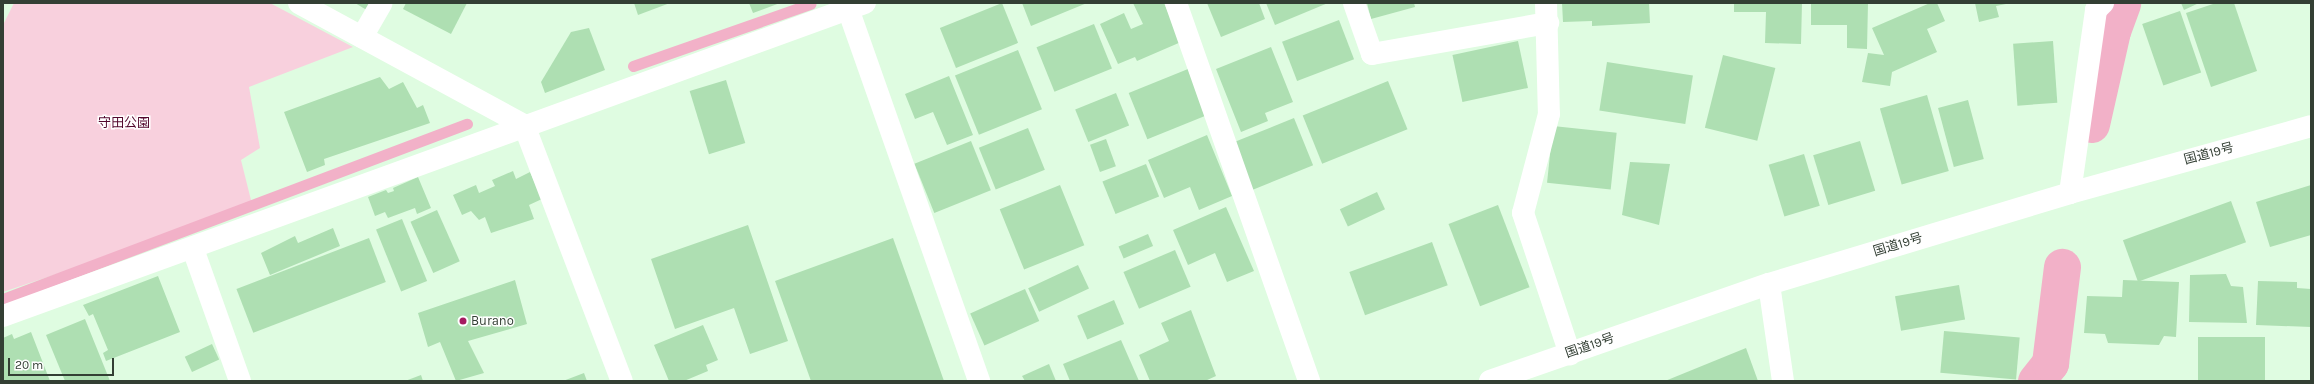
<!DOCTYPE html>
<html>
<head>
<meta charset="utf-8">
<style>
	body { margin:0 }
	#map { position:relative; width:2314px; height:384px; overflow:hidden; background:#dffce1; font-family:Karla,"Noto Sans JP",sans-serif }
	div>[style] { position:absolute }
	.green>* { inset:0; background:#f8d0dd }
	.stream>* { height:11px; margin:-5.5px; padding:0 5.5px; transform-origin:5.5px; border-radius:5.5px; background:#f2b1c8 }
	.canal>* { height:37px; margin:-18.5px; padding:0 18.5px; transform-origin:18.5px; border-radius:18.5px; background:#f2b1c8 }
	.building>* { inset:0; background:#aedfb2; transform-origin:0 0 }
	.minor>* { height:22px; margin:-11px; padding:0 11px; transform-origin:11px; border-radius:11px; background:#fff }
	.highway>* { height:22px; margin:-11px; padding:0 11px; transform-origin:11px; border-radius:11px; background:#fff }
	.dots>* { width:11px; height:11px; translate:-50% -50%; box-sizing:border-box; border:2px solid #fff; border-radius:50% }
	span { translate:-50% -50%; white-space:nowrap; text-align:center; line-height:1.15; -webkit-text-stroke:3px #fff; paint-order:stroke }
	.park-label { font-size:13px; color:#52072d }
	.street-label { font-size:13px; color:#333f34 }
	.poi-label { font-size:13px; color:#333f34 }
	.left { translate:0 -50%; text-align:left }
	.frame { position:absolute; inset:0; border:4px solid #333f34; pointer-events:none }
	.scale { position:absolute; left:8px; top:358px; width:106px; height:18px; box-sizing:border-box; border:2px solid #333f34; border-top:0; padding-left:5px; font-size:12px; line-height:14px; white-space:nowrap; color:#333f34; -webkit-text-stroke:3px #fff; paint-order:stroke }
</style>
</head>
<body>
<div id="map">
	<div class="green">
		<div style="clip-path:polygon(14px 3px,270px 3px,353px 47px,249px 87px,260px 148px,241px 160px,253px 208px,3px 292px,3px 25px)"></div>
	</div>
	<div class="stream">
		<div style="left:633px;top:66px;width:188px;rotate:-19.3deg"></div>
		<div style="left:3px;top:299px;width:496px;rotate:-20.7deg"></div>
	</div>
	<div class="canal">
		<div style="left:2091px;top:124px;width:95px;rotate:-77.3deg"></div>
		<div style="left:2112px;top:31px;width:30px;rotate:-70deg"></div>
		<div style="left:2036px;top:381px;width:23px;rotate:-52deg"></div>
		<div style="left:2050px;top:363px;width:97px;rotate:-82.9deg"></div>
	</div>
	<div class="building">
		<div style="clip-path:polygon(355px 3px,375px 3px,370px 12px)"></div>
		<div style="clip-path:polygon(406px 3px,467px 3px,451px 34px,403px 9px)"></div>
		<div style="clip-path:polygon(634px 3px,670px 3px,638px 15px)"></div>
		<div style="clip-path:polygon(749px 3px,780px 3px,753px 13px)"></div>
		<div style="left:1002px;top:3px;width:43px;height:67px;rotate:68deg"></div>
		<div style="clip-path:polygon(1022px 3px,1087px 3px,1031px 26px)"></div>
		<div style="clip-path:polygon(1133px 3px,1164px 3px,1181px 42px,1137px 61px,1135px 57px,1118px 64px,1100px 24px,1124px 13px,1131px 29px,1143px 24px)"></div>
		<div style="clip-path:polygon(1207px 3px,1259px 3px,1265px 19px,1221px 37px)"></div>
		<div style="clip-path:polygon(1266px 3px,1328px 3px,1275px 25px)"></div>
		<div style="clip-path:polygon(1367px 3px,1414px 3px,1415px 7px,1371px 19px)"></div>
		<div style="clip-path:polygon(1562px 3px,1649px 3px,1650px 23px,1592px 26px,1592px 21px,1563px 22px)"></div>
		<div style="clip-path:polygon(1734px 3px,1802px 3px,1801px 44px,1765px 43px,1766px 12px,1734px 12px)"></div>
		<div style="clip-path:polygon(1811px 3px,1868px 3px,1867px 49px,1847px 48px,1847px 25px,1811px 25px)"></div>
		<div style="clip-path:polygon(1930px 3px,1937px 3px,1945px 21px,1927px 29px,1937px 52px,1892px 72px,1890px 86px,1862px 82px,1868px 53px,1884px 55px,1872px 28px)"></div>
		<div style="clip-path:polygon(1975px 3px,2006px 3px,2006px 4px,1996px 6px,1999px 17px,1979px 22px)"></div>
		<div style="clip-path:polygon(2181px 3px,2199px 3px,2184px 10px)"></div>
		<div style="clip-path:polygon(2216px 3px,2234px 3px,2257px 71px,2211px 87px,2186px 13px)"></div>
		<div style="left:2180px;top:11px;width:65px;height:40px;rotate:71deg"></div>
		<div style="left:1339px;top:20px;width:42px;height:61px;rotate:69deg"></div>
		<div style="left:1094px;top:24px;width:48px;height:62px;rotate:68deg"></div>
		<div style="clip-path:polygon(589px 28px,605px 70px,545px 93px,541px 82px,571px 32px)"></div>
		<div style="left:1518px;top:41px;width:48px;height:67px;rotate:78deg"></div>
		<div style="left:2053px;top:41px;width:62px;height:40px;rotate:86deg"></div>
		<div style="clip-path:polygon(1271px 47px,1293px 102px,1265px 113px,1268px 121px,1241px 132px,1216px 69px)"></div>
		<div style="left:1018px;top:50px;width:64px;height:68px;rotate:68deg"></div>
		<div style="left:1723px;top:55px;width:54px;height:75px;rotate:14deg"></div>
		<div style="left:1607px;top:62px;width:87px;height:49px;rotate:9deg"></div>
		<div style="left:1188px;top:69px;width:50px;height:64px;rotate:68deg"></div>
		<div style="clip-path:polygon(949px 76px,973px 135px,947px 145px,933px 112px,915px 119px,905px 94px)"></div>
		<div style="clip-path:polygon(380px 77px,389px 89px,403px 82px,417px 108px,423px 105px,430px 123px,324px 159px,325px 165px,307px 172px,284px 112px)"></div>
		<div style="left:726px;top:80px;width:66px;height:38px;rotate:73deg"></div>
		<div style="left:1388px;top:81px;width:52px;height:92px;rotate:68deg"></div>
		<div style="left:1116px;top:93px;width:35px;height:44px;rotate:68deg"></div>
		<div style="left:1927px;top:95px;width:79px;height:49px;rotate:74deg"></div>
		<div style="left:1968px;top:100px;width:61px;height:31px;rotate:75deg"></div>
		<div style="left:1294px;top:118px;width:51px;height:65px;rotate:68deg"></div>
		<div style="left:1553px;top:126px;width:64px;height:57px;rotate:6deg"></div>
		<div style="left:1028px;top:128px;width:45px;height:53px;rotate:68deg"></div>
		<div style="clip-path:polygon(1207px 135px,1232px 196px,1199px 210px,1190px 187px,1164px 198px,1148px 160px)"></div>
		<div style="left:1106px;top:139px;width:29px;height:17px;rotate:70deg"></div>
		<div style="left:971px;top:141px;width:53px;height:61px;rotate:68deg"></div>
		<div style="left:1860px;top:141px;width:52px;height:49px;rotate:73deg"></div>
		<div style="left:1804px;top:154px;width:54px;height:37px;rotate:73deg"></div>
		<div style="clip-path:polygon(1630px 162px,1670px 164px,1659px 225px,1622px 215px)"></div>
		<div style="left:1146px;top:164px;width:35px;height:47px;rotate:68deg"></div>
		<div style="clip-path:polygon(513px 171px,516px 179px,530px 172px,542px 199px,529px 205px,534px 219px,491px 233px,485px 217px,479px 220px,471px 211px,462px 215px,453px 195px,476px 185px,479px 193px,495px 186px,492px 180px)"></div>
		<div style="clip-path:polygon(418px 177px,431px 208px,417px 214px,415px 208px,388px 218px,385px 212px,375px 216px,368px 197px,386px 190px,388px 193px,394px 191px,393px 188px)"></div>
		<div style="left:1060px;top:185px;width:65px;height:65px;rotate:68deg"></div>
		<div style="clip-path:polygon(2311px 185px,2311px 235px,2270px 247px,2256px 202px)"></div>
		<div style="left:1377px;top:192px;width:19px;height:41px;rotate:65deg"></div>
		<div style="left:2231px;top:201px;width:44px;height:115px;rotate:70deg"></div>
		<div style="left:1498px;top:205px;width:88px;height:53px;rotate:69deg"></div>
		<div style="clip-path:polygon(1226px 207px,1254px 271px,1227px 282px,1215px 253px,1188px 265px,1173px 230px)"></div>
		<div style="left:437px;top:210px;width:56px;height:29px;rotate:66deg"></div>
		<div style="left:402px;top:219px;width:67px;height:28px;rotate:68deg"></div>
		<div style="clip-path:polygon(748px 225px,788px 341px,750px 354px,734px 308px,675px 329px,651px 259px)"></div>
		<div style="clip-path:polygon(333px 228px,340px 246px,270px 275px,261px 253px,295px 236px,298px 243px)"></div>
		<div style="left:1148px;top:234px;width:13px;height:32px;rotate:67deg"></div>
		<div style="left:369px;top:238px;width:47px;height:142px;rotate:69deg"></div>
		<div style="clip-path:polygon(893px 238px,944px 381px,811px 381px,775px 281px)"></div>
		<div style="left:1432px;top:242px;width:46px;height:88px;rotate:70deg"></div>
		<div style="left:1175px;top:250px;width:40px;height:56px;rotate:67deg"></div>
		<div style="left:1078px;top:265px;width:26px;height:55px;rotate:65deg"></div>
		<div style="clip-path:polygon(2226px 274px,2231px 286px,2243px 287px,2247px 323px,2189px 322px,2190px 275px)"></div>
		<div style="clip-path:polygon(158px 276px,180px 332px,106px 361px,103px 353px,108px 350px,93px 314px,89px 316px,83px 305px)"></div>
		<div style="clip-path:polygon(515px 280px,527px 324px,468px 341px,484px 373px,456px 381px,440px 342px,428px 347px,418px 313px)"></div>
		<div style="clip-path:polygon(2123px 280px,2179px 282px,2176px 337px,2164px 336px,2159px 345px,2108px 343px,2105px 334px,2084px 333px,2087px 296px,2122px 297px)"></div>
		<div style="clip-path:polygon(2258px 281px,2297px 282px,2297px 288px,2311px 289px,2311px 327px,2256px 325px)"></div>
		<div style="left:1959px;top:285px;width:35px;height:65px;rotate:80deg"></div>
		<div style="left:1025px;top:289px;width:35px;height:60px;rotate:66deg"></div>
		<div style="left:1114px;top:300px;width:26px;height:40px;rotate:67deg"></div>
		<div style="clip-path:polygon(1191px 310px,1216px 376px,1205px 381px,1150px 381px,1139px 355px,1169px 341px,1161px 323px)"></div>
		<div style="clip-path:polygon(85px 319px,110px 381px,65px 381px,46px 335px)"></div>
		<div style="clip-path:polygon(703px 325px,718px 360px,706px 365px,708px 371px,684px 381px,669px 381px,654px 345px)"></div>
		<div style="left:1944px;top:331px;width:76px;height:42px;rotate:5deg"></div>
		<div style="clip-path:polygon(31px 332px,50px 381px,3px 381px,3px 338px,12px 334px,14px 339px)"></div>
		<div style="left:2198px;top:337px;width:67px;height:44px"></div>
		<div style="clip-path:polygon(1121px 340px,1139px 381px,1070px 381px,1063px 364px)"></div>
		<div style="left:212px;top:344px;width:17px;height:30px;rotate:65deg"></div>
		<div style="clip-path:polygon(1746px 348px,1758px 381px,1665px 381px)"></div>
		<div style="clip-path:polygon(1049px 364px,1056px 381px,1025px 381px,1022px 376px)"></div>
		<div style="clip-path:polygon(584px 373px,587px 381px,563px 381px)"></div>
		<div style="clip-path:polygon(421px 375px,423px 381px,405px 381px)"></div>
	</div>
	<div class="minor">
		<div style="left:299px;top:3px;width:256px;rotate:28.5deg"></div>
		<div style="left:524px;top:125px;width:274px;rotate:69.1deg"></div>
		<div style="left:846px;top:3px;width:401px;rotate:70.6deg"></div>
		<div style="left:1176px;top:3px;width:401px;rotate:70.6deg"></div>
		<div style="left:1354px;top:3px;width:54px;rotate:70.6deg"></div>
		<div style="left:1372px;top:54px;width:179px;rotate:-10deg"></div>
		<div style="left:1546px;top:3px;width:111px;rotate:88.5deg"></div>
		<div style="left:1549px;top:114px;width:102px;rotate:104.7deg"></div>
		<div style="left:1523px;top:213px;width:149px;rotate:71.6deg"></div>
		<div style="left:362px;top:37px;width:39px;rotate:-60deg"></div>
		<div style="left:2070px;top:193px;width:185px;rotate:-81.9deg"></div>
		<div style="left:2096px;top:10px;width:10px;rotate:-45deg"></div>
		<div style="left:193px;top:249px;width:140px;rotate:70.4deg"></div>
		<div style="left:1769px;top:284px;width:98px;rotate:81.8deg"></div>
		<div style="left:3px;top:316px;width:917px;rotate:-19.96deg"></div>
	</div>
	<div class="highway">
		<div style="left:1490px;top:381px;width:295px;rotate:-19.2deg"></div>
		<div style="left:1769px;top:284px;width:314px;rotate:-16.8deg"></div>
		<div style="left:2070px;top:193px;width:250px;rotate:-15.5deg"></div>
	</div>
	<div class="dots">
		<div style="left:463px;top:321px;background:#a51a60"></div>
	</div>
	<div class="park-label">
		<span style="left:124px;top:123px">守田公園</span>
	</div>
	<div class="street-label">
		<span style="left:2209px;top:154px;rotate:-15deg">国道19号</span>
		<span style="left:1898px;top:245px;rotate:-17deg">国道19号</span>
		<span style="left:1590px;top:346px;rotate:-19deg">国道19号</span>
	</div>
	<div class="poi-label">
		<span class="left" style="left:471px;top:321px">Burano</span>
	</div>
	<div class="frame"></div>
	<div class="scale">20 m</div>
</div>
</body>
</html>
